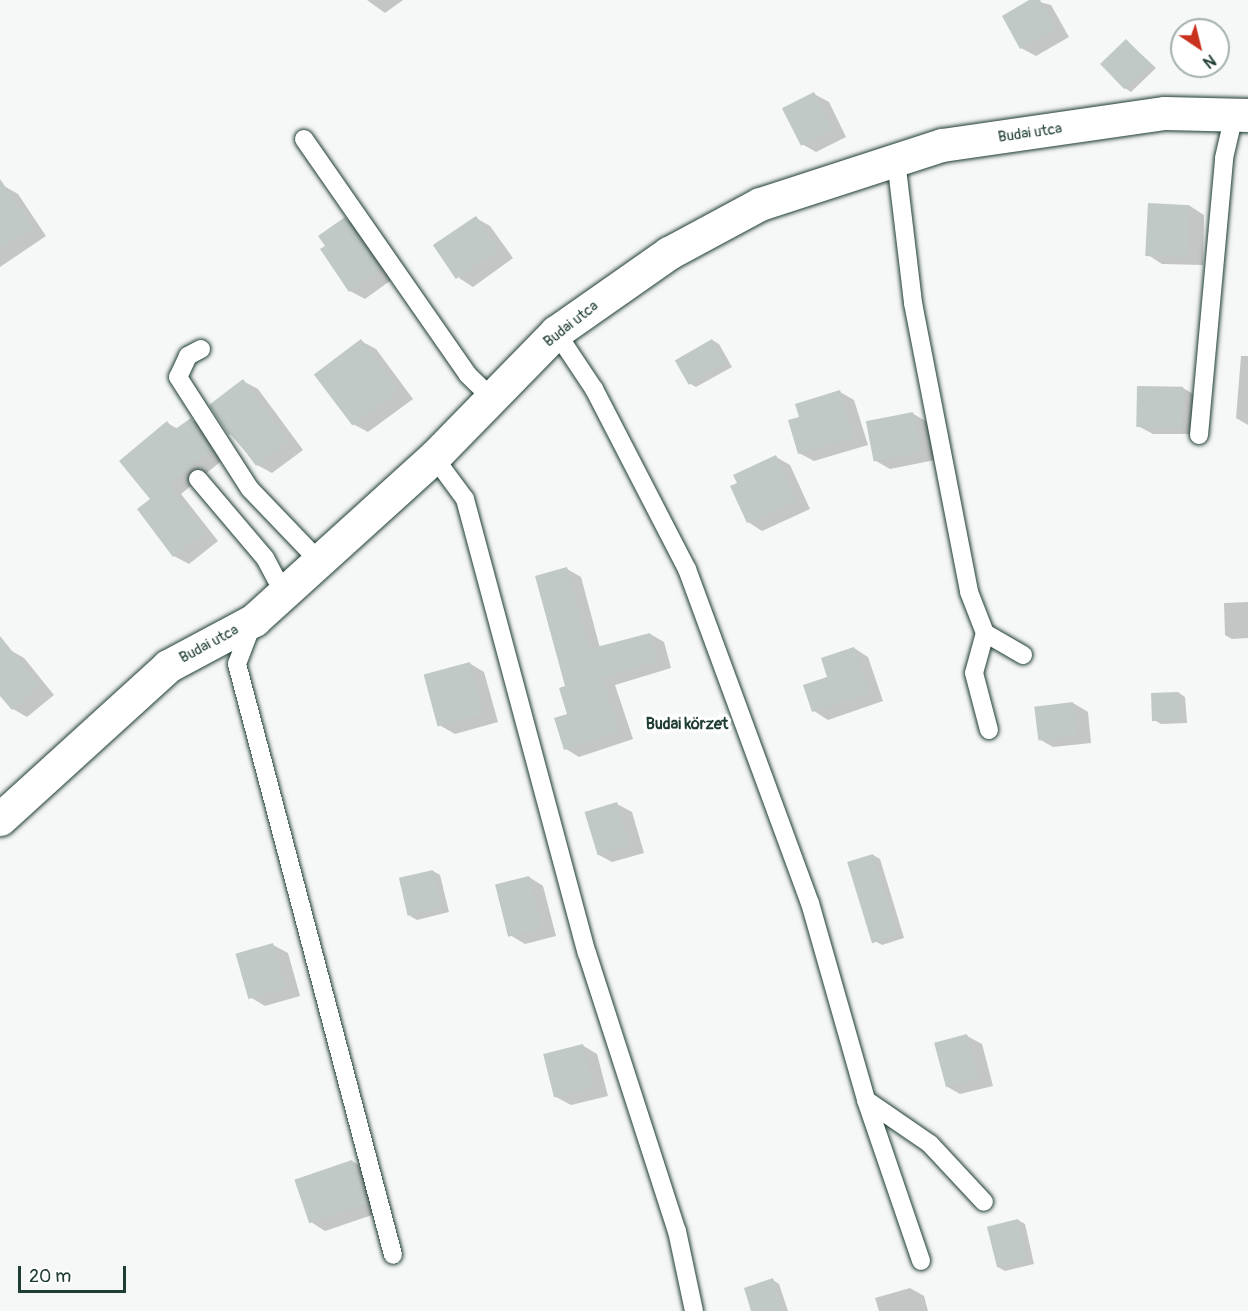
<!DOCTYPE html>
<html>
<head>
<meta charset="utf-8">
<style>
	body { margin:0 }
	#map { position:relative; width:1248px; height:1311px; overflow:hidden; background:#f6f7f7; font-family:Pangolin,sans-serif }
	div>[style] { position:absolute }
	.shadow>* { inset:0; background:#0003 }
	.building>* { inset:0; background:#c0c9c6; transform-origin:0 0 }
	.roads { filter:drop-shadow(0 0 2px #1f3d34) drop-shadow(0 0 2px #1f3d34) }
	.lane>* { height:18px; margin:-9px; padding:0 9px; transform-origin:9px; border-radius:9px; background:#fff }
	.street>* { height:33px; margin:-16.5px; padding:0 16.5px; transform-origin:16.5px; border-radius:16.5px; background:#fff }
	span { translate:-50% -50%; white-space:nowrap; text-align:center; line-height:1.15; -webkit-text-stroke:6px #fff; paint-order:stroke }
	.street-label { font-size:15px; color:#1f3d34 }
	.neighbourhood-label { font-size:16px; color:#1f3d34; font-weight:700 }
	.north { position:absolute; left:1170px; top:18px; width:60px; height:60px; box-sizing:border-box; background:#fff; border:2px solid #a5b1ae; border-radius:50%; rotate:145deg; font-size:16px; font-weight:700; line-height:24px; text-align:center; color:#1f3d34 }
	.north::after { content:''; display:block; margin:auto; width:21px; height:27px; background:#c8321e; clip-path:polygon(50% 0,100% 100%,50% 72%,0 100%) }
	.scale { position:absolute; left:18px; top:1266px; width:108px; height:27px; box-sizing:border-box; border:3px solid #1f3d34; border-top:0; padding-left:8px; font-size:18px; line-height:21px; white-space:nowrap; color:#1f3d34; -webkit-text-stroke:4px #fff; paint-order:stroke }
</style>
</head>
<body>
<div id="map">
	<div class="shadow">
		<div style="clip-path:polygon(367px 0,403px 0,385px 13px)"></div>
		<div style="clip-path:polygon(1032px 0,1051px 5px,1069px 37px,1036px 56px,1021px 48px)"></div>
		<div style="clip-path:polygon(1127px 41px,1156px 68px,1131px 92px,1125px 88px)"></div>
		<div style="clip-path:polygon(814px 94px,829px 102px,846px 137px,816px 152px,802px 144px)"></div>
		<div style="clip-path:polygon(4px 186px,18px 194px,46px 236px,0 267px,0 188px)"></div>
		<div style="clip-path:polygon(1190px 206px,1204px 215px,1203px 265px,1162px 264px,1148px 255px)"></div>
		<div style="clip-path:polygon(476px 218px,490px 226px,513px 258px,473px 287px,459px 278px)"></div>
		<div style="clip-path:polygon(345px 219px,359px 228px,394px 278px,365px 299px,350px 291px,327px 246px)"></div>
		<div style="clip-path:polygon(712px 340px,719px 344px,732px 367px,696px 387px,689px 383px)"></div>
		<div style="clip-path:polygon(361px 341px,376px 349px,413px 399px,368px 432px,353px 424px)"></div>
		<div style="clip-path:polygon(1241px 356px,1248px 356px,1248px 425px,1236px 418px)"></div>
		<div style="clip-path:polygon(243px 381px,258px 389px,303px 450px,272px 473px,257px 465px,230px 434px)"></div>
		<div style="clip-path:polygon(1183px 388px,1197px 396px,1196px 434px,1153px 434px,1138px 426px)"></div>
		<div style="clip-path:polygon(840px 392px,854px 400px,868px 445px,814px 461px,799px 453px,801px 418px)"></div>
		<div style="clip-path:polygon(912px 413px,927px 422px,935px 460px,890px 469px,876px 461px)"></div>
		<div style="clip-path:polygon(191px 420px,206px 428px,225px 458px,181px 494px,218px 541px,189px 564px,174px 556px,152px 500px,167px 423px,178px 429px)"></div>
		<div style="clip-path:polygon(776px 457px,790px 465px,810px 509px,762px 531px,748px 522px)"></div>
		<div style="clip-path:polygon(567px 569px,581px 577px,600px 648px,650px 634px,664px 642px,671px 668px,615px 685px,633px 739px,579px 757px,566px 749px,569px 715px)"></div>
		<div style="clip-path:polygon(1248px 602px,1248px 638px,1232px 639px,1225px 635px,1224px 603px)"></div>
		<div style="clip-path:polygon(854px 648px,868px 657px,883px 701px,828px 720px,814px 711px,829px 678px)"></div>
		<div style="clip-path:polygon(10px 650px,24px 658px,54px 695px,27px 717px,13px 709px,0 693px,0 658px)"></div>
		<div style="clip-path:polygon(469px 663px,484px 672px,498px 722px,455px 734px,441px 726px)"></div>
		<div style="clip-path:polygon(1179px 693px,1185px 697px,1187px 723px,1161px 724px,1154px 720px)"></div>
		<div style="clip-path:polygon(1073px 703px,1088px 712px,1091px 743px,1053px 747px,1039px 739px)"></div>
		<div style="clip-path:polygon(617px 804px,632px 812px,644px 853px,612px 862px,597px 854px)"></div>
		<div style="clip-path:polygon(873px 855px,880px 859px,904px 938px,882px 945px,875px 941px)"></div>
		<div style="clip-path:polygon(433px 871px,440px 875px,449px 912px,417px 920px,410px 916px)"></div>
		<div style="clip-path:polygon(529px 877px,543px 886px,556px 936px,525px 944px,510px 935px)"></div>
		<div style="clip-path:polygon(273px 945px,288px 953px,300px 996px,265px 1006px,250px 997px)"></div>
		<div style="clip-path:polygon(967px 1036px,982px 1044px,993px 1086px,960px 1094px,946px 1086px)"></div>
		<div style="clip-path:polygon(582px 1045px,597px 1054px,608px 1096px,571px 1105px,556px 1097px)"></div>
		<div style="clip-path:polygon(352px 1161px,366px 1170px,381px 1212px,325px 1231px,311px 1222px)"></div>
		<div style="clip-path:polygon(1018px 1220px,1025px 1224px,1034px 1264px,1005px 1271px,998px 1267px)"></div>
		<div style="clip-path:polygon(773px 1280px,779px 1284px,788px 1311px,753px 1311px)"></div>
		<div style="clip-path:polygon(910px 1288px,924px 1296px,928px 1311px,879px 1311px,875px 1298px)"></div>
	</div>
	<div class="building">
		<div style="clip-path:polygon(1029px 0,1040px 0,1056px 28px,1020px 49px,1002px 16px)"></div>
		<div style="left:1126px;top:39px;width:35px;height:36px;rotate:46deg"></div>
		<div style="left:814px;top:92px;width:42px;height:36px;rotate:63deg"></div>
		<div style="clip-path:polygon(0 179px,33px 227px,0 249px)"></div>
		<div style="left:1148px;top:203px;width:42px;height:53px;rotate:3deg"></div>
		<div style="left:476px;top:216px;width:41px;height:52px;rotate:56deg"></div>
		<div style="clip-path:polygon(345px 217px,381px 269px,349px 292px,320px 249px,325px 246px,318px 236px)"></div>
		<div style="left:361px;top:339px;width:64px;height:59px;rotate:53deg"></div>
		<div style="left:712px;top:339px;width:28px;height:43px;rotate:60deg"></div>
		<div style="clip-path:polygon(243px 379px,289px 441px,256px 466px,232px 433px,229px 435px,209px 405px)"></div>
		<div style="left:1137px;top:386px;width:46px;height:41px;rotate:1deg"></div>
		<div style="clip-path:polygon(840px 390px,854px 437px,798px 454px,788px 420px,799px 417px,795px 404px)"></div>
		<div style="left:913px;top:412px;width:41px;height:48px;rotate:79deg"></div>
		<div style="clip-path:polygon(191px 418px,211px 450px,163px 490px,169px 485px,205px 532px,173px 557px,137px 509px,150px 499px,119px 461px,167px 421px,174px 430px)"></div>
		<div style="clip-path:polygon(776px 455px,797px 501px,747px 523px,730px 486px,737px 483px,733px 475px)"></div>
		<div style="clip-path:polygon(567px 567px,589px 649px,650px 633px,658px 661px,602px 678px,620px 732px,564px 750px,554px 718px,567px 714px,559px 688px,565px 686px,535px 576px)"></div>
		<div style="clip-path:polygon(0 636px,40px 686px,12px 710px,0 696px)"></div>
		<div style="clip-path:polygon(854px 647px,870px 693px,812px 712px,803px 685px,827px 677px,821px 658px)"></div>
		<div style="left:470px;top:662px;width:54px;height:48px;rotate:75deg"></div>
		<div style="left:1179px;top:692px;width:28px;height:28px;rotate:88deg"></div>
		<div style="left:1073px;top:702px;width:34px;height:39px;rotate:83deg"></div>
		<div style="left:617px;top:802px;width:45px;height:34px;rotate:73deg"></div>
		<div style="left:873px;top:854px;width:85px;height:27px;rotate:73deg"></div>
		<div style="left:433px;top:870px;width:39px;height:35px;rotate:77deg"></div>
		<div style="left:529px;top:876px;width:54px;height:35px;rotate:76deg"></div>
		<div style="left:273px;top:943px;width:47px;height:39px;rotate:74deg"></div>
		<div style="left:967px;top:1034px;width:46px;height:34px;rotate:75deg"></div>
		<div style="left:583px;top:1044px;width:45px;height:41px;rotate:76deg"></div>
		<div style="left:352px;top:1160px;width:46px;height:61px;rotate:71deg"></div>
		<div style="left:1018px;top:1219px;width:42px;height:32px;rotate:76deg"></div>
		<div style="clip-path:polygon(773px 1278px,783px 1311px,751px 1311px,744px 1288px)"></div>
	</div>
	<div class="roads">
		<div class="lane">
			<div style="left:304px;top:139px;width:287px;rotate:55.2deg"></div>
			<div style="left:468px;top:375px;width:33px;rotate:44deg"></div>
			<div style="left:896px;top:160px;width:144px;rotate:83.2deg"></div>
			<div style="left:913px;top:303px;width:294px;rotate:79deg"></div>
			<div style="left:969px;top:592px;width:44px;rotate:68.7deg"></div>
			<div style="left:985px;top:633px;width:44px;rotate:30.1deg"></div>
			<div style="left:556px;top:332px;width:69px;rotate:56.3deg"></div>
			<div style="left:594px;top:389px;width:203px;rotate:62.7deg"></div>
			<div style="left:687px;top:569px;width:356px;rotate:69.8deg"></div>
			<div style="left:810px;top:903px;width:205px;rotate:74.1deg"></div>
			<div style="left:866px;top:1100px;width:78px;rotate:34.5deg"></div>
			<div style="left:930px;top:1144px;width:79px;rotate:47deg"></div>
			<div style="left:201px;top:349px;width:15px;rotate:152deg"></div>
			<div style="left:188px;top:356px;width:23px;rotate:115deg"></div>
			<div style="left:178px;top:377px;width:133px;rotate:57.3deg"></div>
			<div style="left:250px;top:489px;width:100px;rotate:46.2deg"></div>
			<div style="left:1199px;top:435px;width:278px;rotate:-84.8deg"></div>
			<div style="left:1224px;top:158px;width:44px;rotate:-76.9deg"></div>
			<div style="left:434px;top:457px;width:52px;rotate:53.6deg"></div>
			<div style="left:465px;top:499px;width:470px;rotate:75deg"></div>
			<div style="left:587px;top:953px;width:292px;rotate:72.1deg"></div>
			<div style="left:677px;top:1231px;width:82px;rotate:78deg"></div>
			<div style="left:198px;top:479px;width:104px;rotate:49.7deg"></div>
			<div style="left:265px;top:558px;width:40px;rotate:62deg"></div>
			<div style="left:253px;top:622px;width:45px;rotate:110.9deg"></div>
			<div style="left:237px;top:664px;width:611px;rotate:75.21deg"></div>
			<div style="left:985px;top:633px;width:41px;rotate:105.4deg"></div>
			<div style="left:974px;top:673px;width:59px;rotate:75.3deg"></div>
			<div style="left:866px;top:1100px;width:170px;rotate:71.1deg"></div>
		</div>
		<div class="street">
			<div style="left:0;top:819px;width:227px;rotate:-42.3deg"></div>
			<div style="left:168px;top:666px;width:98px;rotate:-28.1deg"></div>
			<div style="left:254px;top:620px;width:243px;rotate:-42.2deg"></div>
			<div style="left:434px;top:457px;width:175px;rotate:-45.7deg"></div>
			<div style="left:556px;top:332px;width:138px;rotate:-35deg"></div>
			<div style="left:669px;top:253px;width:103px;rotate:-28.3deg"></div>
			<div style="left:760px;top:204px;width:191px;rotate:-18deg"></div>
			<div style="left:942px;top:145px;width:225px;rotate:-8.2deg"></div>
			<div style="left:1165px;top:113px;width:83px;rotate:1.4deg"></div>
		</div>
	</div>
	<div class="street-label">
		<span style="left:1030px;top:133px;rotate:-8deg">Budai utca</span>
		<span style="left:571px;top:324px;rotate:-38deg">Budai utca</span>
		<span style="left:209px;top:644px;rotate:-28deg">Budai utca</span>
	</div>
	<div class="neighbourhood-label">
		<span style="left:687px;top:724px">Budai körzet</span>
	</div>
	<div class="north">N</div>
	<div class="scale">20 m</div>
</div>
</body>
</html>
